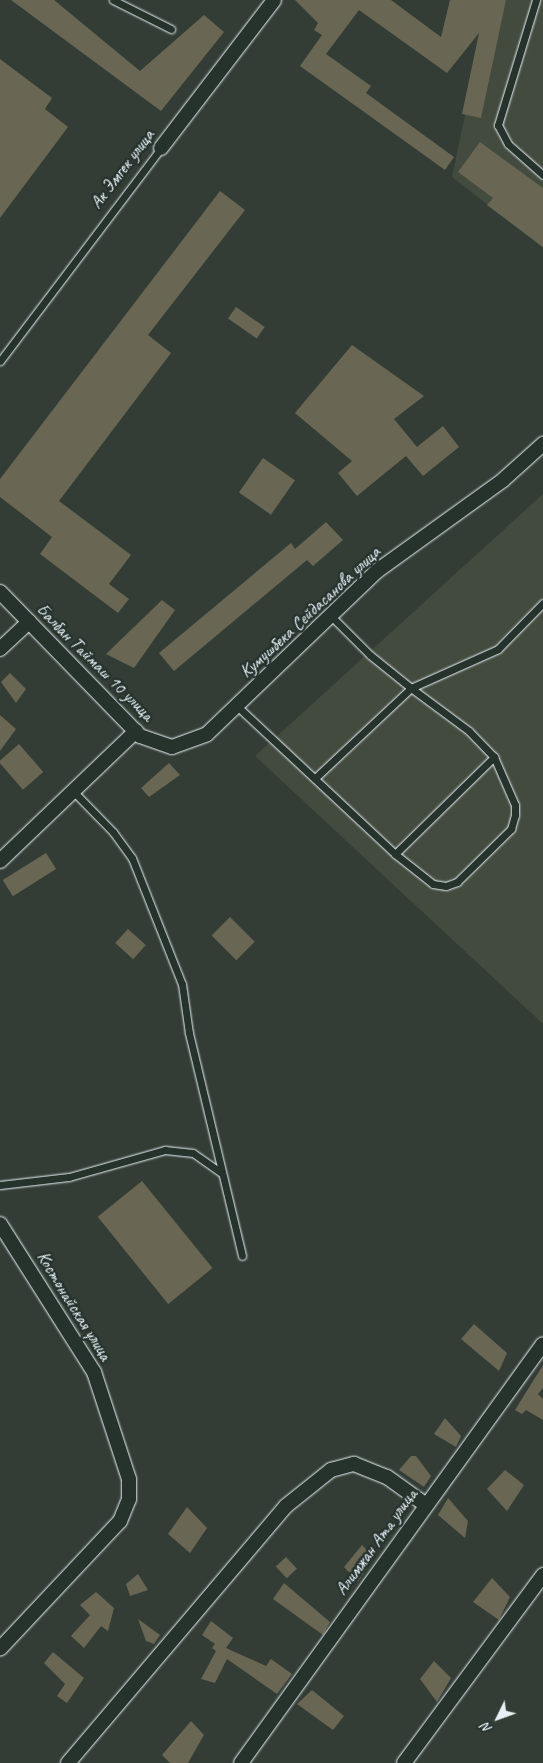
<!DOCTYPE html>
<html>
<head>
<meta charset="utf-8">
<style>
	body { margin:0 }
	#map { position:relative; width:543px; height:1763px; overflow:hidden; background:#333d35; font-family:Caveat,sans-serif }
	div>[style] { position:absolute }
	.built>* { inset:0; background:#434a3e }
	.building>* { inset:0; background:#696753; transform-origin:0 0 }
	.roads { filter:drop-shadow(0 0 1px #e8f1f8) drop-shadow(0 0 1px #e8f1f8) }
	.lane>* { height:7px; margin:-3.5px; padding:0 3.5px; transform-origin:3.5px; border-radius:3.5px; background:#26332d }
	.street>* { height:14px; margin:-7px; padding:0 7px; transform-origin:7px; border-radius:7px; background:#26332d }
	span { translate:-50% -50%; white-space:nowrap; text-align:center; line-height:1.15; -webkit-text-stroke:5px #26332d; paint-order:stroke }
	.street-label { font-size:18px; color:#e8f1f8 }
	.north { position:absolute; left:473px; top:1693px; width:50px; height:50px; -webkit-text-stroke:4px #26332d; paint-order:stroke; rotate:228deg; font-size:14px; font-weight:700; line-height:20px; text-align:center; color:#e8f1f8 }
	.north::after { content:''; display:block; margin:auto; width:18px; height:22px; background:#e8f1f8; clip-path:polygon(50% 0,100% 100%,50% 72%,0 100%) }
</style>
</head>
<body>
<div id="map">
	<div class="built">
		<div style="clip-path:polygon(489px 0,543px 0,543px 248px,452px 177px)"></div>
		<div style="clip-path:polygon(543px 494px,543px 1024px,255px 756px)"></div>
	</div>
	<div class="building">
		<div style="clip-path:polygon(11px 0,54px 0,140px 71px,204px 15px,224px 32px,161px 111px)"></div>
		<div style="clip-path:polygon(295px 0,391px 0,441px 37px,450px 0,506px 0,481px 118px,462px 114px,479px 33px,447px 73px,359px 10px,326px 54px,371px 86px,366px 93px,454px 157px,445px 170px,300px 66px,322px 35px,314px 30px,318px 23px)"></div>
		<div style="clip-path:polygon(0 59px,52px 98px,45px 109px,68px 127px,0 218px)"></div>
		<div style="clip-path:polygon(480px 142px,543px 188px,543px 247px,487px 205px,493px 198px,458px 172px)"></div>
		<div style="clip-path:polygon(220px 191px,245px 210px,148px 335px,171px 353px,59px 501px,131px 555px,109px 584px,129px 599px,118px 613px,40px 554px,52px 537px,0 497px,0 479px)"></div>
		<div style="left:236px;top:307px;width:35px;height:14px;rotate:35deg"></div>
		<div style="clip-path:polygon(352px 345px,424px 396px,394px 419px,417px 447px,443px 426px,459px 447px,423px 476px,406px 456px,357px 496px,338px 473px,352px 461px,295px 413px)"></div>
		<div style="left:263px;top:458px;width:39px;height:42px;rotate:35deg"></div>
		<div style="clip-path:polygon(326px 522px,343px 540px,313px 566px,307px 560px,174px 671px,159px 653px,291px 543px,295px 549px)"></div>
		<div style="clip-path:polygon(162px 600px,175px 610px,134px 668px,106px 654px)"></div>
		<div style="clip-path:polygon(10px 673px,26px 689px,16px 703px,1px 682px)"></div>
		<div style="clip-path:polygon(0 715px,16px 729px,0 751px)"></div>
		<div style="left:19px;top:744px;width:37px;height:27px;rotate:49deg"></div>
		<div style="clip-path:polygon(169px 763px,180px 775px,149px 797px,141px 788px)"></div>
		<div style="left:46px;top:853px;width:19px;height:51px;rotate:58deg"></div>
		<div style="left:230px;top:917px;width:35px;height:26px;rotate:45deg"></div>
		<div style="left:128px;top:929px;width:24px;height:19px;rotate:42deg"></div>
		<div style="left:142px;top:1181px;width:112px;height:57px;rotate:51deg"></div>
		<div style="clip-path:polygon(474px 1324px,507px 1353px,499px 1371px,461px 1339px)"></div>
		<div style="clip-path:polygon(543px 1365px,543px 1388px,538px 1394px,543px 1399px,543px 1420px,526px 1410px,522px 1414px,515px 1410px)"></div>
		<div style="clip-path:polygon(445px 1418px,461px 1436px,456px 1447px,434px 1434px)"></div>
		<div style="clip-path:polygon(411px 1456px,416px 1456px,431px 1476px,424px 1487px,399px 1470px)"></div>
		<div style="clip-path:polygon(505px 1470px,524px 1485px,507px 1511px,487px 1489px)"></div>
		<div style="clip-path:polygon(448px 1498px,468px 1521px,465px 1538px,438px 1515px)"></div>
		<div style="clip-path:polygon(187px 1507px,207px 1528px,190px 1553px,168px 1534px)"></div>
		<div style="clip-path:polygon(362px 1545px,374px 1557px,358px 1582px,344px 1567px)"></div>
		<div style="left:286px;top:1557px;width:16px;height:14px;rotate:47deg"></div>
		<div style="clip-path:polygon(138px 1574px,148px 1590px,130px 1596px,126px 1584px)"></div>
		<div style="clip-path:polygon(492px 1578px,510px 1597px,499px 1620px,473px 1602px)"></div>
		<div style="clip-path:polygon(284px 1583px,330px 1622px,323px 1635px,273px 1599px)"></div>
		<div style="clip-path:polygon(96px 1592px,114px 1608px,108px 1631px,101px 1626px,84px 1648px,71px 1636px,90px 1615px,80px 1605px)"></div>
		<div style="clip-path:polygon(138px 1619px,160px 1635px,154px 1644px,146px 1641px)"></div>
		<div style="clip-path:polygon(211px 1621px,233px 1638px,226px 1648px,266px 1666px,271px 1659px,292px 1674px,277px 1694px,227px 1659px,215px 1683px,201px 1679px,216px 1651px,212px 1648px,215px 1644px,202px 1635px)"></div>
		<div style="clip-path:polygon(53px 1652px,84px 1678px,67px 1703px,57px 1696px,65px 1684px,44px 1663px)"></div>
		<div style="clip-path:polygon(434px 1661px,451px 1678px,437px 1702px,420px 1679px)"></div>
		<div style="clip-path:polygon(312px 1690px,344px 1716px,333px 1730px,297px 1704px)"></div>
		<div style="clip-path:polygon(191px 1721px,204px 1735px,188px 1763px,170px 1763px,162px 1755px)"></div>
	</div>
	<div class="roads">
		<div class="lane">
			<div style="left:113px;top:0;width:65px;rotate:26.6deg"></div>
			<div style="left:536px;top:0;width:131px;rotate:106.9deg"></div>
			<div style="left:498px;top:125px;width:21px;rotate:62deg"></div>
			<div style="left:508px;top:144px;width:47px;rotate:41.5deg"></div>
			<div style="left:0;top:361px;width:267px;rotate:-52.9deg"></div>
			<div style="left:331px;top:616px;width:55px;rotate:45deg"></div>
			<div style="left:370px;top:655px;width:53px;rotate:38.8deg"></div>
			<div style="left:411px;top:688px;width:95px;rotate:-24.1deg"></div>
			<div style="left:498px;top:649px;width:64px;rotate:-45.6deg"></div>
			<div style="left:237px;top:706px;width:216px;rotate:43.1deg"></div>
			<div style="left:395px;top:854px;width:48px;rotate:38.3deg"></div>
			<div style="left:433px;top:884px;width:13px;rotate:9deg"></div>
			<div style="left:446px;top:886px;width:12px;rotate:-20deg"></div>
			<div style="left:457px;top:882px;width:76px;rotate:-44.5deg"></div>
			<div style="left:511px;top:829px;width:15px;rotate:-74deg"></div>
			<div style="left:515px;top:815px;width:10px;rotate:-90deg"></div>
			<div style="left:515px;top:805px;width:52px;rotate:-113.6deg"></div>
			<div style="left:494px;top:757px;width:36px;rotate:-134deg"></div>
			<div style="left:469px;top:731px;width:72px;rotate:-143.4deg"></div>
			<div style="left:411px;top:688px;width:132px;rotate:136.8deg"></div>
			<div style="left:74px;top:792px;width:56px;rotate:45.7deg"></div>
			<div style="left:113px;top:832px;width:32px;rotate:54deg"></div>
			<div style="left:132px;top:858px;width:136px;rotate:68.4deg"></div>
			<div style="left:182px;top:984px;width:49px;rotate:81.9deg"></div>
			<div style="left:189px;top:1033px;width:229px;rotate:76.6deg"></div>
			<div style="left:395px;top:854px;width:139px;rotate:-44.4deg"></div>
			<div style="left:0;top:1185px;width:69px;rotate:-6.6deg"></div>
			<div style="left:69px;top:1177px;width:100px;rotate:-15.7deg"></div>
			<div style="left:165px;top:1150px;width:28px;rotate:6deg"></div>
			<div style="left:193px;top:1153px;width:35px;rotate:35deg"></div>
		</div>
		<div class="street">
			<div style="left:161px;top:148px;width:186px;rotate:-52.6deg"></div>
			<div style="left:0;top:592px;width:201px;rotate:45.8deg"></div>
			<div style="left:140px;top:736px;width:34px;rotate:19deg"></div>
			<div style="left:172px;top:747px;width:37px;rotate:-20deg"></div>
			<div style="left:207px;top:734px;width:236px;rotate:-43.8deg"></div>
			<div style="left:377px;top:571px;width:155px;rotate:-35.8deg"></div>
			<div style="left:503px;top:480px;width:54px;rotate:-42deg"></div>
			<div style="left:0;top:649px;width:40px;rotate:-43deg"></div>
			<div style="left:0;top:861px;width:188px;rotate:-43.7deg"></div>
			<div style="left:0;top:1224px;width:175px;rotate:57.6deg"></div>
			<div style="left:94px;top:1372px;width:113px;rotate:71.9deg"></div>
			<div style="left:129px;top:1479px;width:20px;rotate:90deg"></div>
			<div style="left:129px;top:1499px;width:24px;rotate:112deg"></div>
			<div style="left:120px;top:1521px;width:175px;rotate:133.2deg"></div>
			<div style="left:68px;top:1763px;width:337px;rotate:-49.7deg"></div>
			<div style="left:286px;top:1506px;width:58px;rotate:-38.7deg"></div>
			<div style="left:331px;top:1470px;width:24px;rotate:-15deg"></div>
			<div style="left:354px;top:1464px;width:35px;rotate:22deg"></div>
			<div style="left:387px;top:1477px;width:48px;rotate:35.7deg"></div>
			<div style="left:241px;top:1763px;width:516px;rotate:-54.22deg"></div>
			<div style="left:404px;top:1763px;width:234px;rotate:-53.5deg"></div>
		</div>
	</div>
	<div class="street-label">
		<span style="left:122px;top:169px;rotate:-53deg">Ак Эмгек улица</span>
		<span style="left:310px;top:612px;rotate:-43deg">Кумушбека Сейдасанова улица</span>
		<span style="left:95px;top:662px;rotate:45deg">Балбан Таймаш 10 улица</span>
		<span style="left:74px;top:1306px;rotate:58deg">Костонайская улица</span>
		<span style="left:376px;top:1542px;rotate:-54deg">Алимжан Ата улица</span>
	</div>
	<div class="north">N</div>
</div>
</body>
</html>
